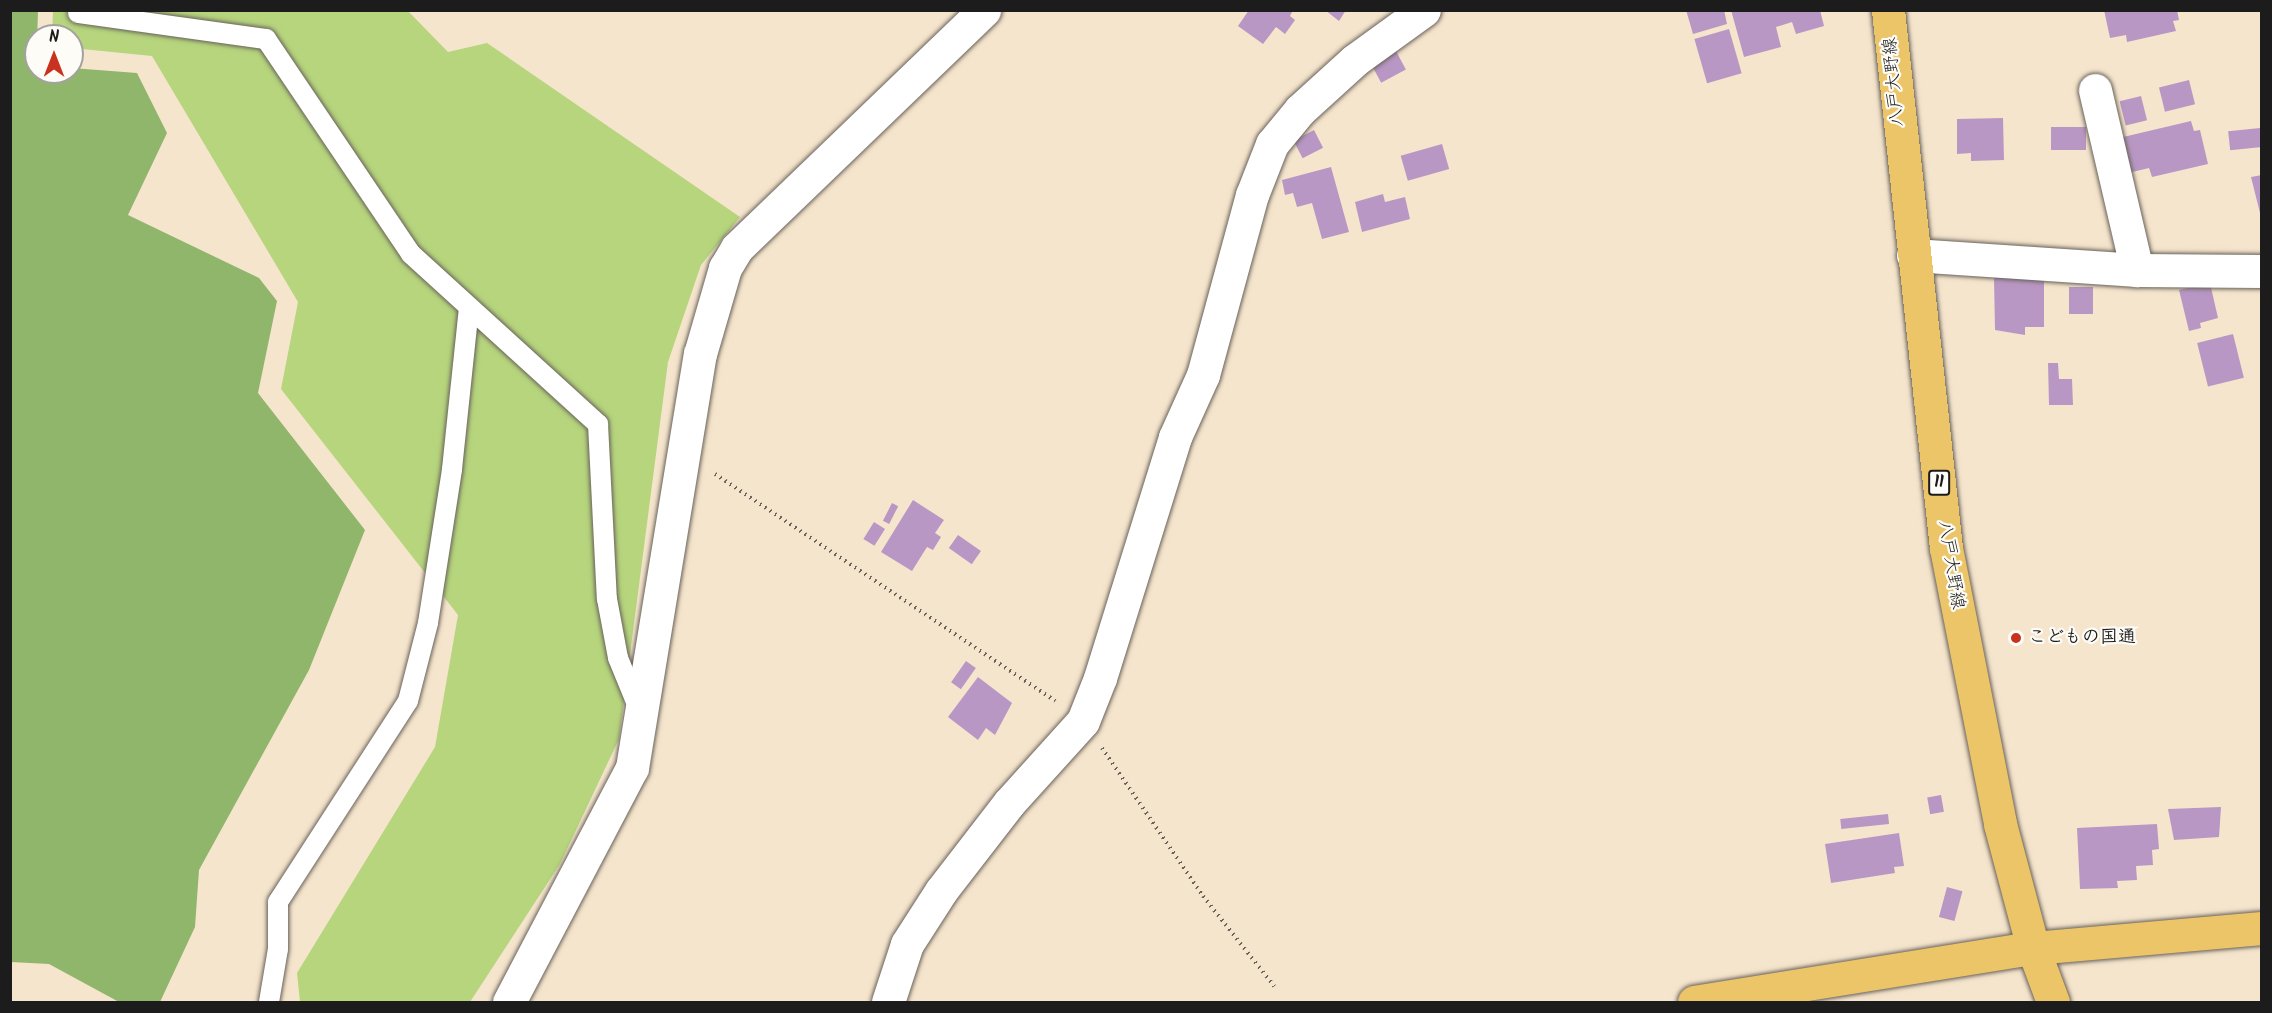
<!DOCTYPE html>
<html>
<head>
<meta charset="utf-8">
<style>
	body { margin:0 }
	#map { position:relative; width:2272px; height:1013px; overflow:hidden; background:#f6e5cd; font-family:Kalam,"Klee One",sans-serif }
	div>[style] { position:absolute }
	.green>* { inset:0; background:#b6d57d }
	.forest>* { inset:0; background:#90b66c }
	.building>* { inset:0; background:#b997c4; transform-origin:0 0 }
	.path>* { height:4px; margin-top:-2px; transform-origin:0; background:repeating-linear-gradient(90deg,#68625a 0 1.5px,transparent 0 6px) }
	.roads { filter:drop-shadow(0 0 2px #68625a) drop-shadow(0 0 2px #68625a) }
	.service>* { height:20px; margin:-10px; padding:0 10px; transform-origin:10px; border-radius:10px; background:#fff }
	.minor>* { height:33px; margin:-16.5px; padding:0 16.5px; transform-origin:16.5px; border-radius:16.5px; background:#fff }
	.primary>* { height:33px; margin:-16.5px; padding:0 16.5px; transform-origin:16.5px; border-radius:16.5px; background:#edc569 }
	.motorway>* { height:33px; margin:-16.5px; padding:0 16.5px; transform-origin:16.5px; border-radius:16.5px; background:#edc569 }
	.dots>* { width:16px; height:16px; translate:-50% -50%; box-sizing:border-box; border:3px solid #fdfcf7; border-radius:50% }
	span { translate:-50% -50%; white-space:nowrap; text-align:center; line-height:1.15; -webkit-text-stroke:4.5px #fdfcf7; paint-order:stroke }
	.shield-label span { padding:2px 4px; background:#fdfcf7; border:2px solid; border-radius:4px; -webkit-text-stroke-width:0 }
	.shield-label { font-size:16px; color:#1c1c1c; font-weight:700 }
	.street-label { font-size:18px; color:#1c1c1c }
	.poi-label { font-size:18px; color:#1c1c1c; font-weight:700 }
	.left { translate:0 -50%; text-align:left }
	.frame { position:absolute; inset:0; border:12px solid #1c1c1c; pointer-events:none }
	.north { position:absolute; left:24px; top:24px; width:60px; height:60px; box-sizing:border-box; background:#fdfcf7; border:2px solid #a3a29f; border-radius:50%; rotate:0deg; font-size:16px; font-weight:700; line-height:24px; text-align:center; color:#1c1c1c }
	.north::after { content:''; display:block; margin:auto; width:21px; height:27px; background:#c8321e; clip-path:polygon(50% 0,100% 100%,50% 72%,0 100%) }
</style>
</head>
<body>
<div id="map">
	<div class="green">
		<div style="clip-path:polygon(53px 11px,408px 11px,448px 52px,487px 43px,740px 217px,701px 265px,668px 362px,619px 739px,560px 864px,470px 1002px,300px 1002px,297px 973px,435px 747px,458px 615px,281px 389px,298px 302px,152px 56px,72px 48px,72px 36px,52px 36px)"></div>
	</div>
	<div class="forest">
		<div style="clip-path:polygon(10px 11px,38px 11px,36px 72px,72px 72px,72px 68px,137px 73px,167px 133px,128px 215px,259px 278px,277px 301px,258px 393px,365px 530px,309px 670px,199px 870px,195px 927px,160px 1002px,119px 1002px,49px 964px,11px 962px)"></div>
	</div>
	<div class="building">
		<div style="clip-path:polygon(1249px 10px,1293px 10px,1290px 16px,1295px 20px,1285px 34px,1276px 27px,1263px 44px,1238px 26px)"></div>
		<div style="clip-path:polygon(1325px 10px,1346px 10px,1339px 21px)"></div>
		<div style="clip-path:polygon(1686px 10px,1724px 10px,1727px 24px,1693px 34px)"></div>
		<div style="clip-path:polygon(1731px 10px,1820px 10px,1824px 26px,1796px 34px,1792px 22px,1776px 27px,1781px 47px,1744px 57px)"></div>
		<div style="clip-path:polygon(2104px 10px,2177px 10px,2179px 20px,2173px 21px,2176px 31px,2127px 42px,2126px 35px,2110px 38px)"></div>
		<div style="left:1729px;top:29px;width:46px;height:36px;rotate:74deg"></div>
		<div style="left:1396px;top:51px;width:21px;height:28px;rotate:62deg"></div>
		<div style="left:2189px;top:80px;width:25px;height:31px;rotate:76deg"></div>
		<div style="left:2141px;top:96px;width:25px;height:22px;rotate:76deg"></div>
		<div style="clip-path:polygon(2003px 118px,2004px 160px,1971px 161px,1971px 153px,1957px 154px,1957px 119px)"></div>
		<div style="clip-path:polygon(2191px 121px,2194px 131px,2200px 130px,2208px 164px,2152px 177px,2149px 168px,2128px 173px,2119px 138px)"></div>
		<div style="left:2086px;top:127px;width:23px;height:35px;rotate:90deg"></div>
		<div style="left:2260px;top:128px;width:19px;height:32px;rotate:84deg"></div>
		<div style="left:1314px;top:130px;width:20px;height:23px;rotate:63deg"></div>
		<div style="left:1442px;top:144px;width:26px;height:43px;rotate:74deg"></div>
		<div style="clip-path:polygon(1331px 167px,1349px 232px,1322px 239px,1312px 203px,1297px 207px,1293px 193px,1285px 195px,1282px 180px)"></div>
		<div style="clip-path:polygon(2262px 175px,2262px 217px,2261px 217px,2251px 177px)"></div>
		<div style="clip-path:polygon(1383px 194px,1385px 202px,1405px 197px,1410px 219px,1362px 232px,1355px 202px)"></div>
		<div style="clip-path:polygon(1994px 278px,2044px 278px,2044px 327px,2025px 327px,2025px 335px,1995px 330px)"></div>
		<div style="clip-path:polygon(2210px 283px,2218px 318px,2200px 323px,2201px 328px,2189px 331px,2179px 290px)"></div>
		<div style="left:2093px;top:287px;width:27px;height:24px;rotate:90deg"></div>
		<div style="left:2233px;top:334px;width:45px;height:37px;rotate:76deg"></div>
		<div style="clip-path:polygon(2048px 363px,2058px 363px,2059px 379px,2072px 379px,2073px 405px,2049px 405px)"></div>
		<div style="clip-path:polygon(913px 500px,944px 520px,935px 533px,941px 537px,933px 550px,927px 547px,912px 571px,881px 552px)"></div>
		<div style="left:892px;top:503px;width:7px;height:20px;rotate:27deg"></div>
		<div style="left:874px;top:522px;width:13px;height:20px;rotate:32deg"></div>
		<div style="left:958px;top:535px;width:28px;height:16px;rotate:35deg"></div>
		<div style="left:966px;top:661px;width:12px;height:26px;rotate:35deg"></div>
		<div style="clip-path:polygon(978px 677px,1012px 703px,995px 735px,986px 728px,978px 740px,948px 717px)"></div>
		<div style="left:1941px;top:795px;width:17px;height:14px;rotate:80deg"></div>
		<div style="clip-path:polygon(2221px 807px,2219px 837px,2174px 840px,2168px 809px)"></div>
		<div style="left:1888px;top:814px;width:10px;height:48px;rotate:84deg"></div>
		<div style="clip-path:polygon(2157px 824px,2159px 849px,2152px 850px,2153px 865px,2136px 866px,2137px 880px,2117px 881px,2118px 888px,2080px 889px,2077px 828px)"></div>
		<div style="clip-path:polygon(1899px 833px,1904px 866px,1894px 867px,1895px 873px,1831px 883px,1825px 844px)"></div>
		<div style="left:1947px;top:887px;width:16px;height:31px;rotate:15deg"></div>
	</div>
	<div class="path">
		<div style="left:715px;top:474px;width:409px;rotate:33.7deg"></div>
		<div style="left:1102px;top:748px;width:179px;rotate:55.7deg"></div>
		<div style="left:1203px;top:896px;width:115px;rotate:51.7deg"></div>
	</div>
	<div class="roads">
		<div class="service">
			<div style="left:78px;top:13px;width:190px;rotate:7.9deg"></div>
			<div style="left:266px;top:39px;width:259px;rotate:56deg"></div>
			<div style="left:411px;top:254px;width:253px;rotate:42.3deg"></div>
			<div style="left:598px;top:424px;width:175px;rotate:87.1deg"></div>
			<div style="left:607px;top:599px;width:60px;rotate:79.4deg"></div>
			<div style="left:618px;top:658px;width:55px;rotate:67.6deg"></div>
			<div style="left:269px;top:1002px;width:54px;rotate:-80.4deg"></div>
			<div style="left:278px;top:949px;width:47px;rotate:-90deg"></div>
			<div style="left:278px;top:902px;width:239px;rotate:-57.1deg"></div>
			<div style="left:408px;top:701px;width:81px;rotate:-75.6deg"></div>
			<div style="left:428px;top:623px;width:156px;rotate:-81.1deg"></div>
			<div style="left:452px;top:469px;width:162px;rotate:-84deg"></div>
		</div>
		<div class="minor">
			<div style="left:2095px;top:90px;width:185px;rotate:76.9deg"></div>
			<div style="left:1913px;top:255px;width:225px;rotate:3.8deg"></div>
			<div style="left:2137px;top:270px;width:125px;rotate:0.5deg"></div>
			<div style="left:509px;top:1002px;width:264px;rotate:-62.3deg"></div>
			<div style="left:632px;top:768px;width:420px;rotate:-80.7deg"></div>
			<div style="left:700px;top:354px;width:90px;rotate:-73.8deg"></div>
			<div style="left:725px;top:268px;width:23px;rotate:-59deg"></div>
			<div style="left:737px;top:248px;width:343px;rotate:-43.9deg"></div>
			<div style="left:888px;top:1002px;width:61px;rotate:-71.9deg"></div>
			<div style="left:907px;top:944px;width:63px;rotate:-57.3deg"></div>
			<div style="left:941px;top:891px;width:111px;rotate:-52.3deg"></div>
			<div style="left:1009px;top:803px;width:110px;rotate:-47.9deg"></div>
			<div style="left:1083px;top:721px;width:46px;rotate:-68.4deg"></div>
			<div style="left:1100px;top:678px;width:252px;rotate:-72.7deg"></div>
			<div style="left:1175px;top:437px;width:68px;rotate:-65.7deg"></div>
			<div style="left:1203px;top:375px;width:187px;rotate:-74.8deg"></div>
			<div style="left:1252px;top:195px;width:55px;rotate:-68.6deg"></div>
			<div style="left:1272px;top:144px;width:44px;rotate:-50.5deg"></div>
			<div style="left:1300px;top:110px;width:74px;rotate:-42.3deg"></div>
			<div style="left:1355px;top:60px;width:85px;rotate:-35.9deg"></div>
		</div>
		<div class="primary">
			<div style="left:1888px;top:10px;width:541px;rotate:83.85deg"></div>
			<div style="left:1946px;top:548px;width:281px;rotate:78.9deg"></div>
			<div style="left:2000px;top:824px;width:128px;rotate:75.1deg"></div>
			<div style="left:2033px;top:948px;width:58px;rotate:69.7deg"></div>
		</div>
		<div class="motorway">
			<div style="left:1694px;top:1002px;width:343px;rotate:-9.1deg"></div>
			<div style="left:2033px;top:948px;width:230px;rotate:-5deg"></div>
		</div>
	</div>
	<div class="dots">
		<div style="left:2016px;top:638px;background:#c8321e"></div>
	</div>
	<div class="shield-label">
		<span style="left:1939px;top:483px">11</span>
	</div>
	<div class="street-label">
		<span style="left:1895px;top:82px;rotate:-95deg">八戸大野線</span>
		<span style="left:1950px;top:565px;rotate:81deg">八戸大野線</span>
	</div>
	<div class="poi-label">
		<span class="left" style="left:2028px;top:638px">こどもの国通</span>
	</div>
	<div class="frame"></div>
	<div class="north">N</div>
</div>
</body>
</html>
